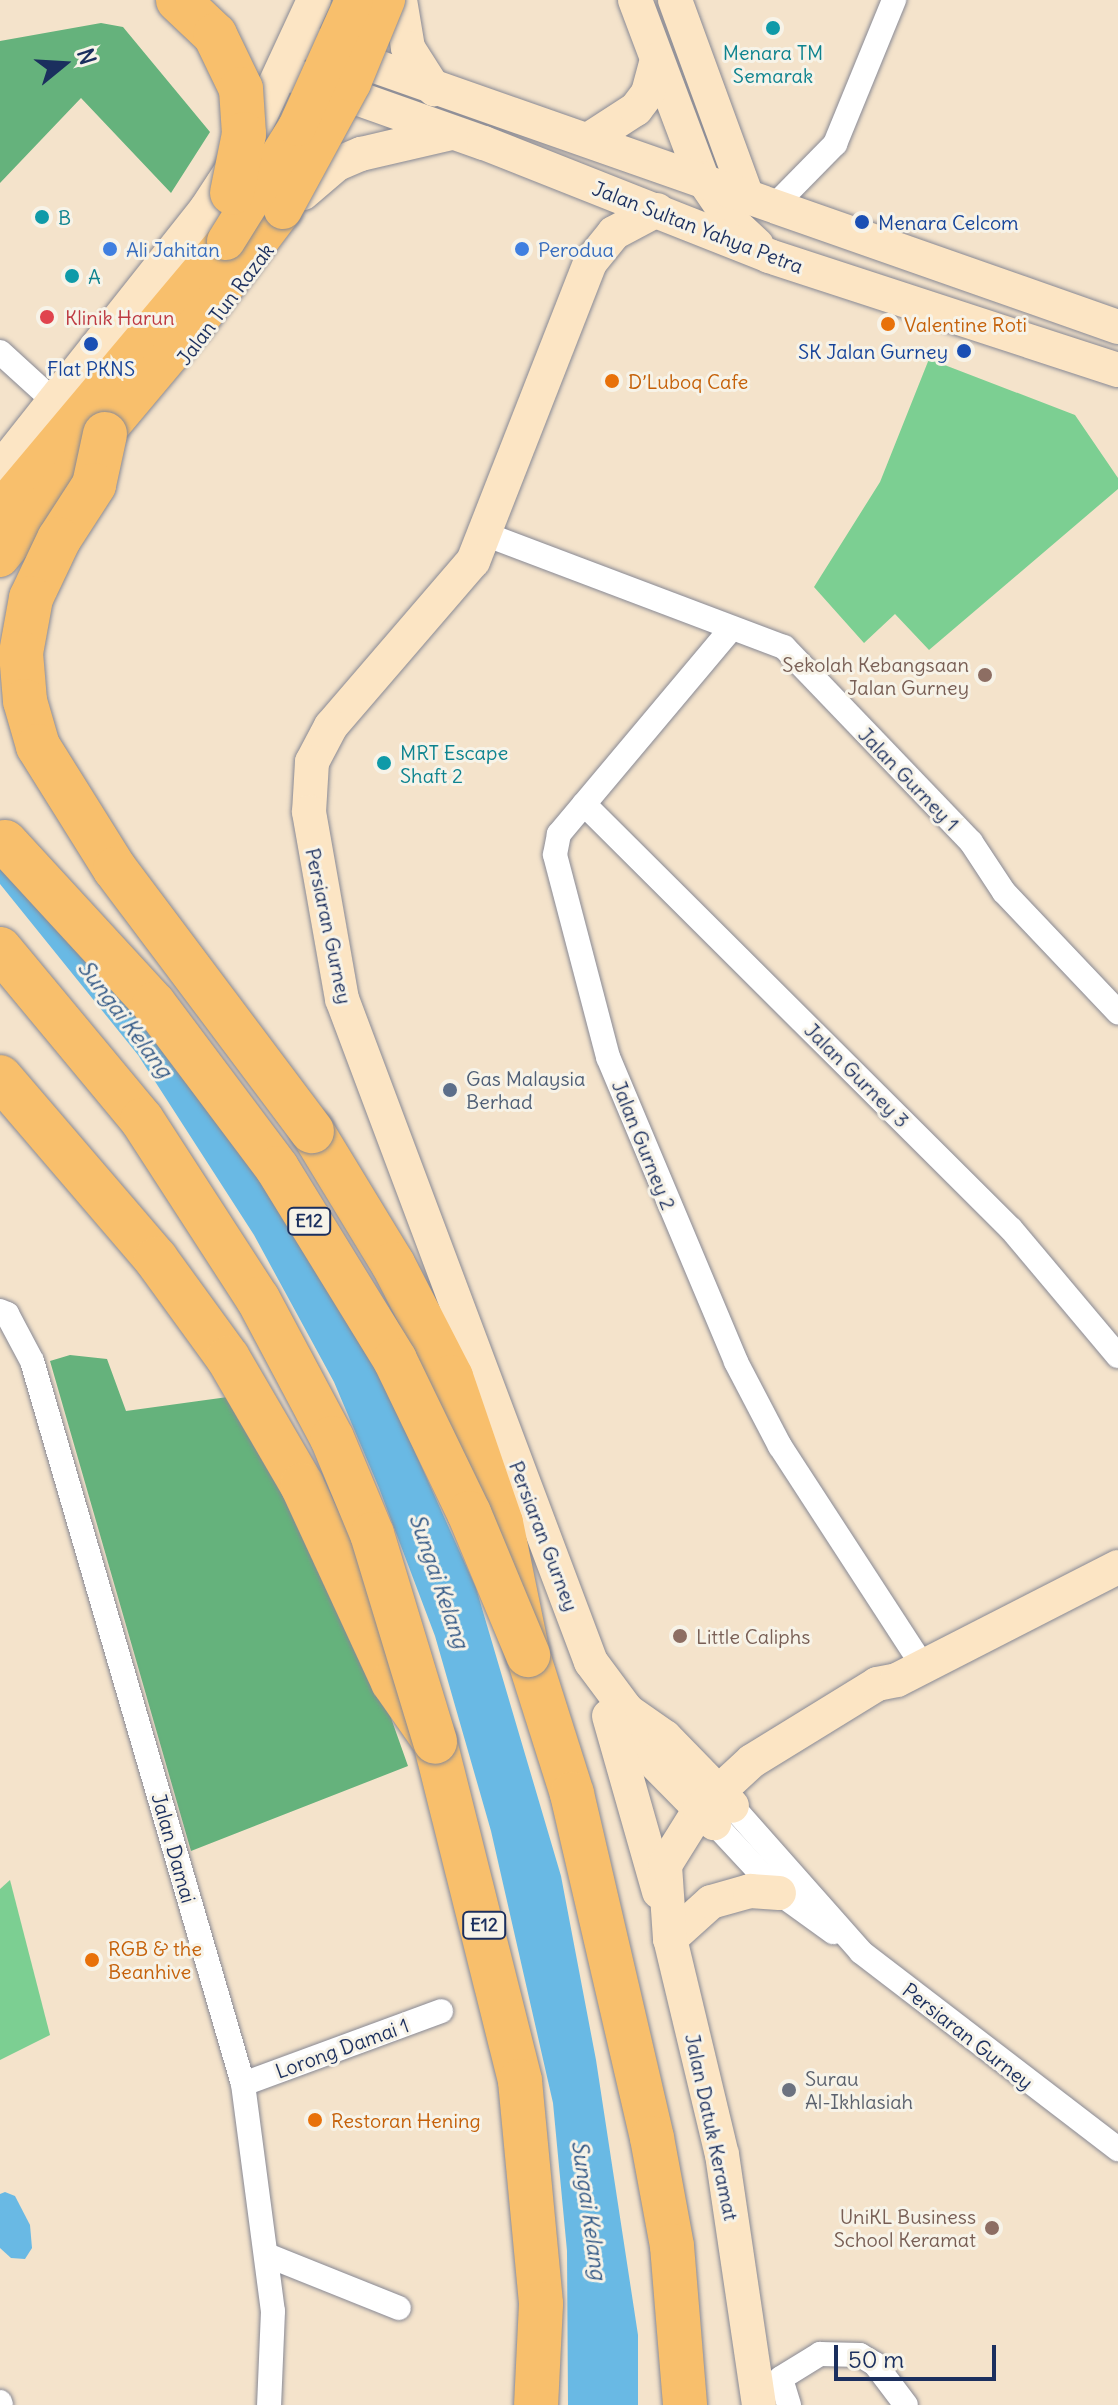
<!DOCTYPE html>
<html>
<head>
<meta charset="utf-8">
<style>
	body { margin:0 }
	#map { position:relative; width:1118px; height:2405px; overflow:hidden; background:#f4e3cb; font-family:Delius,sans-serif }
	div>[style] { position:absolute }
	.green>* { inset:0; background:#7ccf92 }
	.forest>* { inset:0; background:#65b27c }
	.water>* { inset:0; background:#69b9e4 }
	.roads { filter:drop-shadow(0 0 2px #888994) drop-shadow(0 0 2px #888994) }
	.street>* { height:24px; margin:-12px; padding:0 12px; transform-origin:12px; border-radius:12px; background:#fff }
	.secondary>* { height:34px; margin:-17px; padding:0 17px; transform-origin:17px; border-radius:17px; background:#fce5c4 }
	.primary>* { height:38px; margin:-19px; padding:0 19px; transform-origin:19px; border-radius:19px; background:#f8bf6c }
	.highway>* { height:44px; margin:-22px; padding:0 22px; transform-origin:22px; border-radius:22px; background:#f8bf6c }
	.bridges { filter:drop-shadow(0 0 2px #888994) drop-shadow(0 0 2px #888994) }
	.primary-bridge>* { height:38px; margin:-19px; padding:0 19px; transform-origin:19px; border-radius:19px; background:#f8bf6c }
	.highway-bridge>* { height:44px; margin:-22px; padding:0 22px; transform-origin:22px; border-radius:22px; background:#f8bf6c }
	.dots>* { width:22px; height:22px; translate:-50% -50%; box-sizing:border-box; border:4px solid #f7f3e8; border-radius:50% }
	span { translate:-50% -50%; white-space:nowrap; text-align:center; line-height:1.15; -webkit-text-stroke:6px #f7f3e8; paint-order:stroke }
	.shield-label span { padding:2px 6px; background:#f7f3e8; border:2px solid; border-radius:6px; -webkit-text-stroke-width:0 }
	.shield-label { font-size:18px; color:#1b2f5e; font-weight:700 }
	.culture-label { font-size:20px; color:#0d838f }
	.left { translate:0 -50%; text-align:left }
	.transit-label { font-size:20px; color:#164399 }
	.right { translate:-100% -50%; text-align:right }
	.street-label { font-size:20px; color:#1b2f5e }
	.shop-label { font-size:20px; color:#366cbe }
	.health-label { font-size:20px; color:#be3a42 }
	.food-label { font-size:20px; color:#c56008 }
	.education-label { font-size:20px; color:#785e54 }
	.service-label { font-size:20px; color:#4e5e75 }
	.worship-label { font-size:20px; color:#5b616d }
	.water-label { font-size:22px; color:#325886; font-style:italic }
	.north { position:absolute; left:24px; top:24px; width:80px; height:80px; -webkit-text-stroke:6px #f7f3e8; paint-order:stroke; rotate:72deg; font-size:22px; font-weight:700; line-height:32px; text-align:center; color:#1b2f5e }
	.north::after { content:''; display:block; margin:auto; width:28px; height:36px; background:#1b2f5e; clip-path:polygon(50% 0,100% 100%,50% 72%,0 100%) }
	.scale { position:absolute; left:834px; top:2345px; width:162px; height:36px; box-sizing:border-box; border:4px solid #1b2f5e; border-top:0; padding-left:10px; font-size:24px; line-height:28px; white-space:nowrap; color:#1b2f5e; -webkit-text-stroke:6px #f7f3e8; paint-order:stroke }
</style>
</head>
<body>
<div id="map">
	<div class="green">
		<div style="clip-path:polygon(929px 359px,1075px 415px,1118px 478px,1118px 489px,929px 650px,895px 614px,864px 643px,814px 587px,880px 482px)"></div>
		<div style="clip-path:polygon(10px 1880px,50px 2035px,0 2060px,0 1889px)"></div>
	</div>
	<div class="forest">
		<div style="clip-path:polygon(101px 23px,123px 27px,210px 132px,171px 193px,81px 98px,0 183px,0 41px)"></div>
		<div style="clip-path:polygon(70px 1355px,107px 1359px,126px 1411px,235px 1396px,379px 1684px,408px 1766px,191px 1851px,50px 1361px)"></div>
	</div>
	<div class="water">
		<div style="clip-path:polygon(0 844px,254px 1158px,376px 1365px,476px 1588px,561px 1876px,596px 2060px,638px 2335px,638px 2405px,568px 2405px,567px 2251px,553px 2103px,491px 1831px,435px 1636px,379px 1488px,334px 1382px,254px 1235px,138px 1055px,0 884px)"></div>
		<div style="clip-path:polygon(5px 2192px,15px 2196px,30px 2225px,32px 2248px,25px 2259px,11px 2258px,0 2248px,0 2194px)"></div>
	</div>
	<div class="roads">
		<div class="street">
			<div style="left:775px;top:205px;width:86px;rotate:-45.5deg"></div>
			<div style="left:835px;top:144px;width:156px;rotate:-67.7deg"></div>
			<div style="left:0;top:352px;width:74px;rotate:42.3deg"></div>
			<div style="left:482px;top:533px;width:323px;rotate:20.7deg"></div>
			<div style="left:784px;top:647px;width:270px;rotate:46.2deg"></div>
			<div style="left:971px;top:842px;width:60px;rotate:56.6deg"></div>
			<div style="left:1004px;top:892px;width:166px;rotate:46.5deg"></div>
			<div style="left:731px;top:629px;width:268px;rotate:130deg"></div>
			<div style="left:559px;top:834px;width:21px;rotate:101deg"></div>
			<div style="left:555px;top:855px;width:209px;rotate:75.3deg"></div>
			<div style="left:608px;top:1057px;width:331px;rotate:67.2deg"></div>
			<div style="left:736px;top:1362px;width:95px;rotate:62.4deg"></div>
			<div style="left:780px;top:1446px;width:262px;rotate:57deg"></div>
			<div style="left:584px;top:804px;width:602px;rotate:44.87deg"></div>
			<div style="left:1011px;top:1229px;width:166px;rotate:49.9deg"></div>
			<div style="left:0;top:1311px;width:8px;rotate:23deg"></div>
			<div style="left:7px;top:1314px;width:53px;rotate:62deg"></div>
			<div style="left:32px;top:1361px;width:753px;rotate:73.73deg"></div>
			<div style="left:243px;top:2084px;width:229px;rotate:82.5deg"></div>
			<div style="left:273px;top:2311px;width:94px;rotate:92.4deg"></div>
			<div style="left:732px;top:1806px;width:195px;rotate:48.5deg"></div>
			<div style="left:861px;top:1952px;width:324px;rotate:37.5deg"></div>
			<div style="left:714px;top:1823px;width:96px;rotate:47.1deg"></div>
			<div style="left:779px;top:1893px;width:67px;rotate:35.8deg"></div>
			<div style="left:243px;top:2084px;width:211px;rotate:-20.2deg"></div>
			<div style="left:267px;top:2255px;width:142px;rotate:21.9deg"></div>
			<div style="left:0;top:2402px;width:3px;rotate:72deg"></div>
			<div style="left:789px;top:2405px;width:28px;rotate:-107deg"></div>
			<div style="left:781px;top:2378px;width:46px;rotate:-31.6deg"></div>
			<div style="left:820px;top:2354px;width:40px;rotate:1.4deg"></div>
			<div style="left:860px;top:2355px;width:17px;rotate:31deg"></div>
			<div style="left:875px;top:2364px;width:51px;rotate:52.9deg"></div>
		</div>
		<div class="secondary">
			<div style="left:400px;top:0;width:49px;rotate:80.5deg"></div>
			<div style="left:408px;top:48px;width:49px;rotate:57.6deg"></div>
			<div style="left:635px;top:0;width:190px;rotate:69.4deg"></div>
			<div style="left:702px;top:178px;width:53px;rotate:55.7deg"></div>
			<div style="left:732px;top:222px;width:34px;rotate:43deg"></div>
			<div style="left:675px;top:0;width:207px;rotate:69.9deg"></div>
			<div style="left:298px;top:39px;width:869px;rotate:19.35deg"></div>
			<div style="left:283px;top:72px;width:213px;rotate:19.5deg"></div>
			<div style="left:484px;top:143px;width:307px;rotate:21.6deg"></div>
			<div style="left:769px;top:256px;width:367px;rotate:18.1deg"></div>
			<div style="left:588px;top:140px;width:57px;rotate:-32.9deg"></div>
			<div style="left:636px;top:109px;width:20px;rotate:-53deg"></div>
			<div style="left:648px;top:93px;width:34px;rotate:-75deg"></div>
			<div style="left:303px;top:193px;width:45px;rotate:-40.5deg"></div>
			<div style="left:337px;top:164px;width:26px;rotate:-23deg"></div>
			<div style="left:361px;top:154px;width:92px;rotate:-13.1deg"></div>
			<div style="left:657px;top:210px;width:49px;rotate:151.9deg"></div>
			<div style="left:614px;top:233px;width:38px;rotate:129deg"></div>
			<div style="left:590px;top:263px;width:320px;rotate:111.4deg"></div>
			<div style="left:473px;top:561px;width:218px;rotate:130.7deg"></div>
			<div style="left:331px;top:726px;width:41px;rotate:117.8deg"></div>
			<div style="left:312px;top:762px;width:50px;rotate:93.4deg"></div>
			<div style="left:309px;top:812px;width:190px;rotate:80deg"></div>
			<div style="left:342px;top:999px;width:708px;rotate:69.42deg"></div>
			<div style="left:591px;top:1662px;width:59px;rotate:53.3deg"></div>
			<div style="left:626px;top:1709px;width:53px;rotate:64.4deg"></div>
			<div style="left:649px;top:1757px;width:93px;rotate:45.4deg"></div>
			<div style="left:0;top:469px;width:332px;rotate:-51.6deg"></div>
			<div style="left:206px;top:209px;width:69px;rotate:-56.8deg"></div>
			<div style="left:244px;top:151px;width:166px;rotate:-65.1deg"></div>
			<div style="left:629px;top:1712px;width:44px;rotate:34.8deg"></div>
			<div style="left:665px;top:1737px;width:96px;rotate:45.8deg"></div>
			<div style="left:609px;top:1716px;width:183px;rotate:74.1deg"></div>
			<div style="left:670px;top:1939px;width:55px;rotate:-42.1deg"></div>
			<div style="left:711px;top:1902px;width:41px;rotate:-15.8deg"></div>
			<div style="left:750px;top:1891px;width:29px;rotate:4deg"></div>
			<div style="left:759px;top:2405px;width:253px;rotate:-98.4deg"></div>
			<div style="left:722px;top:2155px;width:222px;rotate:-103.5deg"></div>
			<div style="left:670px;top:1939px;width:74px;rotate:-93.9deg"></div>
			<div style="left:665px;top:1865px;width:66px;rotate:-58deg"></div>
			<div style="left:700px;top:1809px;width:71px;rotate:-42.7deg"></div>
			<div style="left:752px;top:1761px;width:147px;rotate:-31.6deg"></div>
			<div style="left:877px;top:1684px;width:20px;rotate:-11deg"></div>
			<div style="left:897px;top:1680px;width:248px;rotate:-27.1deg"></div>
		</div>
		<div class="primary">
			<div style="left:0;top:510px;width:351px;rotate:-50deg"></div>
			<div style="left:0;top:558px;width:303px;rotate:-50deg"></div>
			<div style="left:195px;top:326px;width:146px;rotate:-52.8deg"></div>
		</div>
		<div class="highway">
			<div style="left:0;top:1077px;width:240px;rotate:49.4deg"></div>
			<div style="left:156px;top:1259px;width:122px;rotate:54deg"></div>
			<div style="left:228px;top:1358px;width:147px;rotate:59.8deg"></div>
			<div style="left:302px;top:1485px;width:217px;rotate:65.2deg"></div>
			<div style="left:393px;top:1682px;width:73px;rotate:55deg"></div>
			<div style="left:435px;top:1742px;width:349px;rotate:75.9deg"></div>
			<div style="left:520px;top:2081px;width:224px;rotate:84.6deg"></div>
			<div style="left:541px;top:2304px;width:101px;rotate:92.8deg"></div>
			<div style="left:312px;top:1131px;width:156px;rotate:58.7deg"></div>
			<div style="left:393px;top:1264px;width:127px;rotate:62.8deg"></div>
			<div style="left:451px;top:1377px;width:154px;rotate:71.1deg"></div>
			<div style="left:501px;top:1523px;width:135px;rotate:78.4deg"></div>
			<div style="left:528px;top:1655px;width:146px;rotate:72.4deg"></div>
			<div style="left:572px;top:1794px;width:353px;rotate:76.9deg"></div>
			<div style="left:652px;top:2138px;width:110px;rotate:79.5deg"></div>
			<div style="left:672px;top:2246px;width:160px;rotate:85.3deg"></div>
		</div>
	</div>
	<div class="bridges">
		<div class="primary-bridge">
			<div style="left:283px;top:210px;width:145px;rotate:-61.5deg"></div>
			<div style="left:352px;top:83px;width:90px;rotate:-67.7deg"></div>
			<div style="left:226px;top:241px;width:134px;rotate:-58.1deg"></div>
			<div style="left:297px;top:127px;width:139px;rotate:-65.8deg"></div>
		</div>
		<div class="highway-bridge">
			<div style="left:178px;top:0;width:51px;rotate:43.4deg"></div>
			<div style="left:215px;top:35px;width:60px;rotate:64.3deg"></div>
			<div style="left:241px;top:89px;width:45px;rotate:86.2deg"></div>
			<div style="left:244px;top:134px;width:60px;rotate:101.5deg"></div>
			<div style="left:105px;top:434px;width:52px;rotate:102.2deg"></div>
			<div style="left:94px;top:485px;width:64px;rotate:122.9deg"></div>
			<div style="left:59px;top:539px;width:65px;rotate:115.4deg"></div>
			<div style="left:31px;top:598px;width:56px;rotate:100.3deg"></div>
			<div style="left:21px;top:653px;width:48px;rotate:85.2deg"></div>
			<div style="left:25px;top:701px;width:47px;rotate:73.9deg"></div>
			<div style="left:38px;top:746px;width:145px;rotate:58deg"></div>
			<div style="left:115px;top:869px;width:328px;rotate:53.1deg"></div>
			<div style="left:5px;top:842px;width:220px;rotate:47.4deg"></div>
			<div style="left:154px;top:1004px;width:205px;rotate:53.1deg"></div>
			<div style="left:277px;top:1168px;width:225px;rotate:58.4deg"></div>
			<div style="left:395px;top:1360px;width:170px;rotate:64.2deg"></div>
			<div style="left:469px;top:1513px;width:154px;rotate:67.4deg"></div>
			<div style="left:0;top:949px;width:222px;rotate:50.3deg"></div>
			<div style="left:142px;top:1120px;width:213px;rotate:57.1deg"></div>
			<div style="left:258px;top:1299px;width:157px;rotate:62deg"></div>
			<div style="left:332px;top:1438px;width:104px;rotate:67.4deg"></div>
			<div style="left:372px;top:1534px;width:217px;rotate:73.1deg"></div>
		</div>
	</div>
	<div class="dots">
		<div style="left:773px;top:28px;background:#0f9aa8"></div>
		<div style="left:42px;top:217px;background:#0f9aa8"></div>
		<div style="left:862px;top:222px;background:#1a4fb4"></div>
		<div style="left:110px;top:249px;background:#3f7fe0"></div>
		<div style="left:522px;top:249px;background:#3f7fe0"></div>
		<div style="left:72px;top:276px;background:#0f9aa8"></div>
		<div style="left:47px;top:317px;background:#e0444e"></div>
		<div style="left:888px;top:324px;background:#e8710a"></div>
		<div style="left:91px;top:344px;background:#1a4fb4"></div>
		<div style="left:964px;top:351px;background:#1a4fb4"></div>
		<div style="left:612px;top:381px;background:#e8710a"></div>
		<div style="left:985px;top:675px;background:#8d6e63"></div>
		<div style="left:384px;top:763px;background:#0f9aa8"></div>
		<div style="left:450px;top:1090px;background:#5c6f8a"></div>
		<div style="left:680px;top:1636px;background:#8d6e63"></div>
		<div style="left:92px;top:1960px;background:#e8710a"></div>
		<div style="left:789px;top:2090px;background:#6b7280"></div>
		<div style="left:315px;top:2120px;background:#e8710a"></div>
		<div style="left:992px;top:2228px;background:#8d6e63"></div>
	</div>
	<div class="shield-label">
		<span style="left:309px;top:1221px">E12</span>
		<span style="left:484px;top:1925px">E12</span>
	</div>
	<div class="culture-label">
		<span style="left:773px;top:64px">Menara TM<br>Semarak</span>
		<span class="left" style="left:58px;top:217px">B</span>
		<span class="left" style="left:88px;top:276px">A</span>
		<span class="left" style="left:400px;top:764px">MRT Escape<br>Shaft 2</span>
	</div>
	<div class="transit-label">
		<span class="left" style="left:878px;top:222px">Menara Celcom</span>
		<span class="right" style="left:948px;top:351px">SK Jalan Gurney</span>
		<span style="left:91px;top:368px">Flat PKNS</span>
	</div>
	<div class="street-label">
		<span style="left:698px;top:227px;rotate:21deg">Jalan Sultan Yahya Petra</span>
		<span style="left:225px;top:304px;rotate:-53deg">Jalan Tun Razak</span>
		<span style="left:909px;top:779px;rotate:46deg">Jalan Gurney 1</span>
		<span style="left:329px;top:926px;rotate:78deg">Persiaran Gurney</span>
		<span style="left:857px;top:1075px;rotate:45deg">Jalan Gurney 3</span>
		<span style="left:644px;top:1145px;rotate:68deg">Jalan Gurney 2</span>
		<span style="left:544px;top:1536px;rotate:69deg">Persiaran Gurney</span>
		<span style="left:174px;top:1848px;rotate:74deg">Jalan Damai</span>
		<span style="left:968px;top:2036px;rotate:38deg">Persiaran Gurney</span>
		<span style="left:342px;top:2048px;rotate:-20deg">Lorong Damai 1</span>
		<span style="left:712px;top:2127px;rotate:78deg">Jalan Datuk Keramat</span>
	</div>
	<div class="shop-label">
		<span class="left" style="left:126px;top:249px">Ali Jahitan</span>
		<span class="left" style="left:538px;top:249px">Perodua</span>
	</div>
	<div class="health-label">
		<span class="left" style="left:65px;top:317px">Klinik Harun</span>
	</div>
	<div class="food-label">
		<span class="left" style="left:904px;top:324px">Valentine Roti</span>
		<span class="left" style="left:628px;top:381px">D’Luboq Cafe</span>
		<span class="left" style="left:108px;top:1960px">RGB &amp; the<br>Beanhive</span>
		<span class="left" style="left:331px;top:2120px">Restoran Hening</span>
	</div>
	<div class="education-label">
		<span class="right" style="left:969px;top:676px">Sekolah Kebangsaan<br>Jalan Gurney</span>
		<span class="left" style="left:696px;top:1636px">Little Caliphs</span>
		<span class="right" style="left:976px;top:2228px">UniKL Business<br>School Keramat</span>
	</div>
	<div class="service-label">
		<span class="left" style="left:466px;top:1090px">Gas Malaysia<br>Berhad</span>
	</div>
	<div class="worship-label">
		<span class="left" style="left:805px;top:2090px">Surau<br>Al-Ikhlasiah</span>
	</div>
	<div class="water-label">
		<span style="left:125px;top:1019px;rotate:53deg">Sungai Kelang</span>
		<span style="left:439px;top:1581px;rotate:71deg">Sungai Kelang</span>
		<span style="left:589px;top:2210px;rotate:82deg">Sungai Kelang</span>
	</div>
	<div class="north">N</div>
	<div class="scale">50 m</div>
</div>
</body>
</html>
